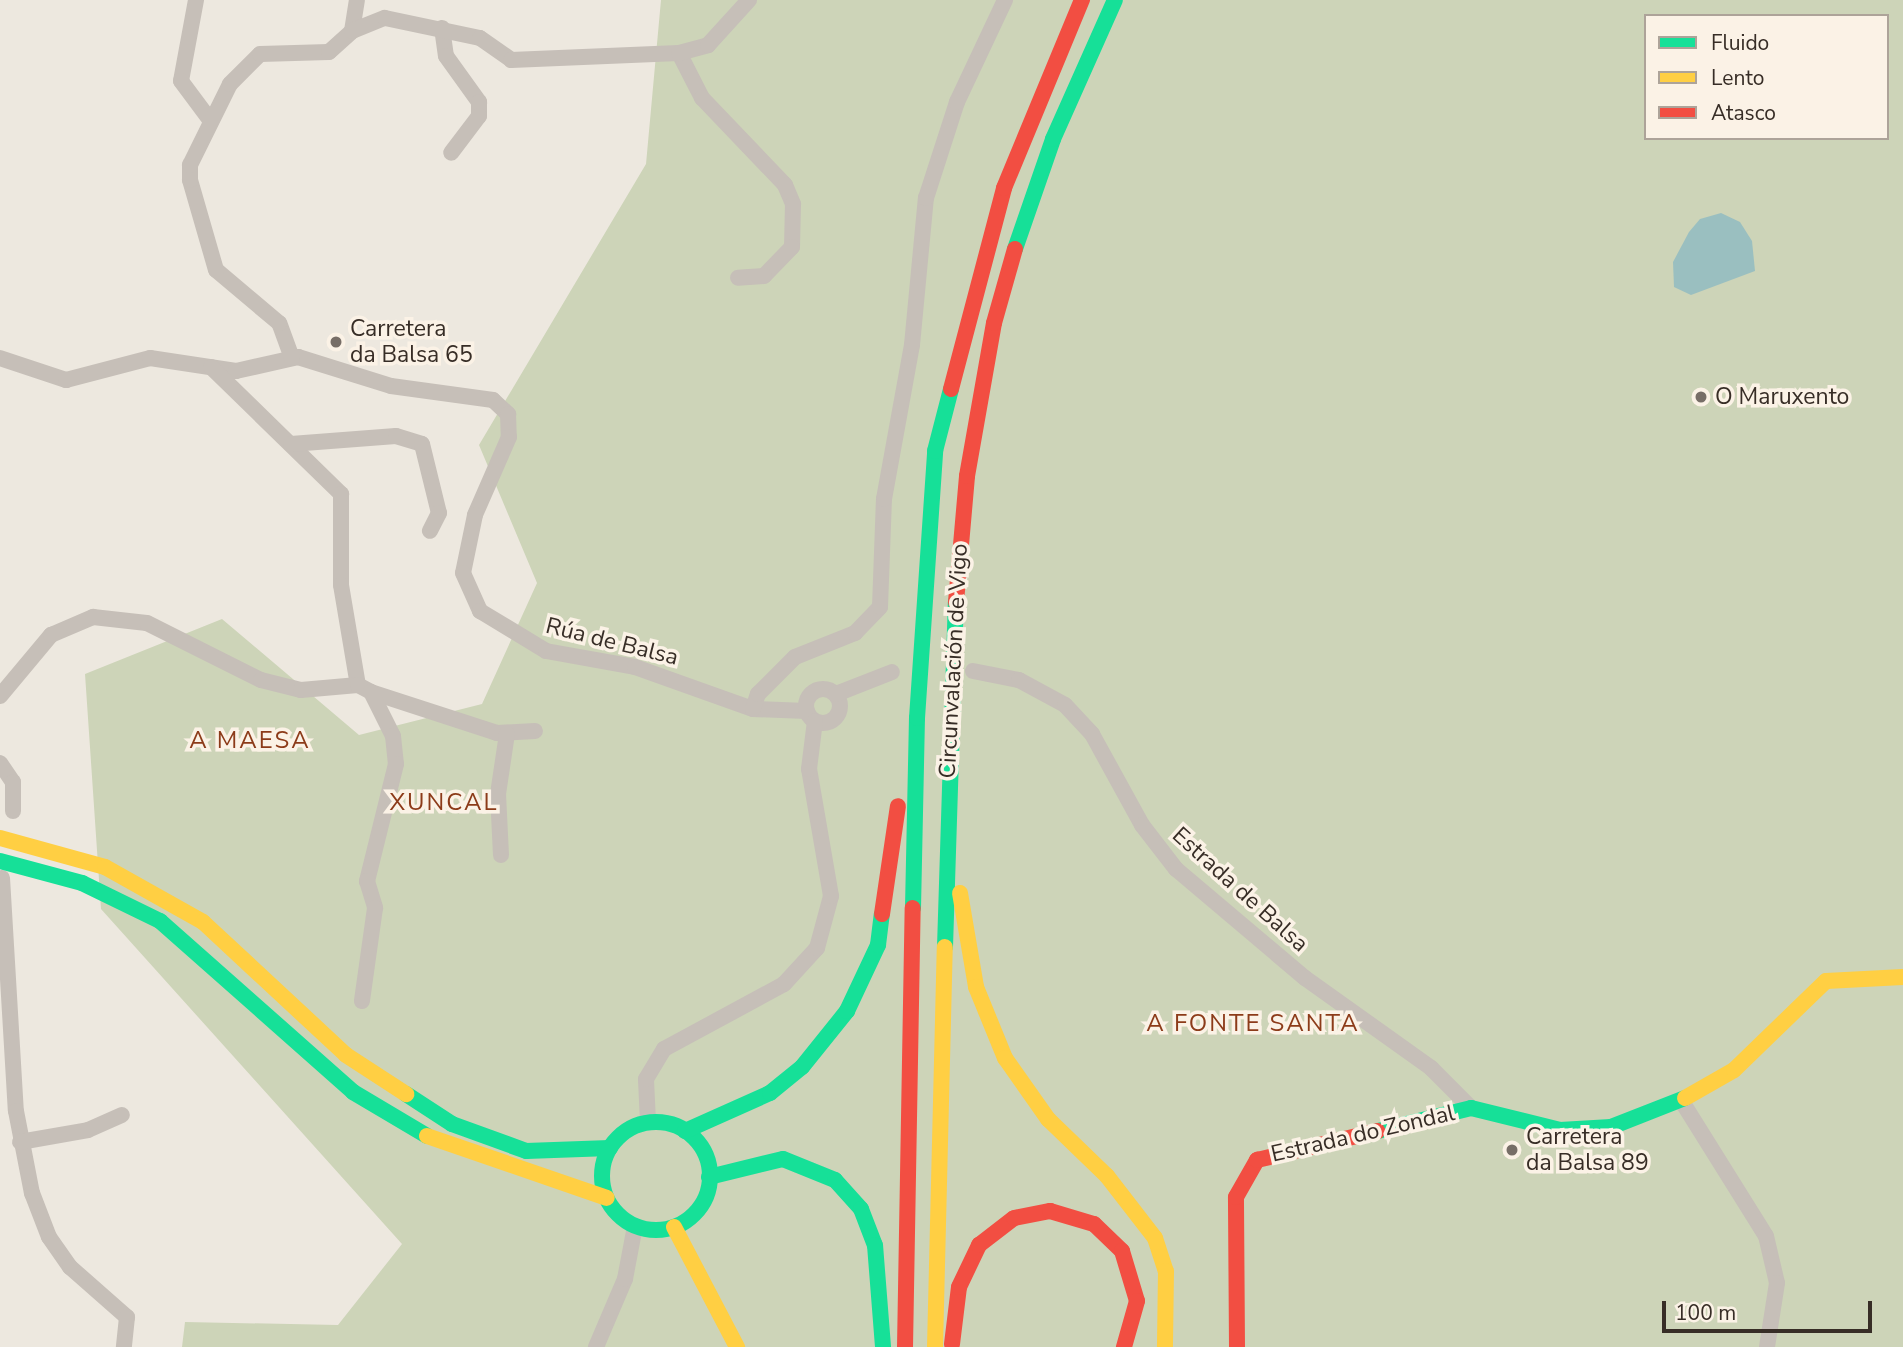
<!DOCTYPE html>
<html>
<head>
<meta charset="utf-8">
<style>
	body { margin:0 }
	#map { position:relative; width:1903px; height:1347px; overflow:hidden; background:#ede8df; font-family:"Nunito Sans",sans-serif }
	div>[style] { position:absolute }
	.green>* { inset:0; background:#cdd4b8 }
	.water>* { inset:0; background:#9abfc0 }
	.street>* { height:16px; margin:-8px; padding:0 8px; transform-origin:8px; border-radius:8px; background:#c6bfb8 }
	.street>.ring { margin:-8px; padding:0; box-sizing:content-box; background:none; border:16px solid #c6bfb8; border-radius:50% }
	.fast>* { height:16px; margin:-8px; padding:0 8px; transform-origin:8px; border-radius:8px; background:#16e098 }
	.fast>.ring { margin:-8px; padding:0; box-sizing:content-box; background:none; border:16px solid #16e098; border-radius:50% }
	.slow>* { height:16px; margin:-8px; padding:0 8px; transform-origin:8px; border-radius:8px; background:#ffcf43 }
	.jam>* { height:16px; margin:-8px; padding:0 8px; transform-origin:8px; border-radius:8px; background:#f24e42 }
	.dots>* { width:19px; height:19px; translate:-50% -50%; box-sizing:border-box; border:4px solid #fbf2e6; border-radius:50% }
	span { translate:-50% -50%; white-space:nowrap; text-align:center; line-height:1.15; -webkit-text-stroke:7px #fbf2e6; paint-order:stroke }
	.poi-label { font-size:23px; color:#372d26 }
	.left { translate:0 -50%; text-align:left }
	.street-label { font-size:23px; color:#372d26 }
	.neighbourhood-label { font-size:24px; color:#8c3b19; letter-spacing:2px }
	.legend { position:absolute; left:1644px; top:14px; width:245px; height:126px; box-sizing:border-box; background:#fbf2e6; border:2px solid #ada399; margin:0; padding:9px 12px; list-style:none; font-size:21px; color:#372d26 }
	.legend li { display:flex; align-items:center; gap:14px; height:35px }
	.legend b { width:35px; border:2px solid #ada399 }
	.scale { position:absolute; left:1662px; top:1301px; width:210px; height:32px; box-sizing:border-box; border:4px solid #372d26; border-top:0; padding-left:9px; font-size:21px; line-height:24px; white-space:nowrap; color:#372d26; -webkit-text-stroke:5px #fbf2e6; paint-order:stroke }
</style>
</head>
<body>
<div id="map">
	<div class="green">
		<div style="clip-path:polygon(evenodd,661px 0,1903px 0,1903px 1347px,182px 1347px,185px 1322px,338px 1325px,402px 1244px,101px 909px,85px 674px,222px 619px,359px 735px,482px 704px,537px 583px,479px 445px,646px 164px,661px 0,1646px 16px,1887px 16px,1887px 138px,1646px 138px,1646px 16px)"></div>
	</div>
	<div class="water">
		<div style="clip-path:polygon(1721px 213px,1740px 222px,1752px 241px,1755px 271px,1691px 295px,1674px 287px,1673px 262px,1689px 232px,1700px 219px)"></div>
	</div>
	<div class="street">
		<div style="left:196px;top:0;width:82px;rotate:100.5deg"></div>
		<div style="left:181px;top:81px;width:49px;rotate:53.4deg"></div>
		<div style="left:442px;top:28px;width:28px;rotate:82deg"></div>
		<div style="left:446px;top:56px;width:57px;rotate:54.3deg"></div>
		<div style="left:479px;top:102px;width:14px;rotate:90deg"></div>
		<div style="left:479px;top:116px;width:46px;rotate:127.1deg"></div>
		<div style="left:352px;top:31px;width:31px;rotate:-81deg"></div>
		<div style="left:679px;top:53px;width:51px;rotate:62.9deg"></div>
		<div style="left:702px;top:98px;width:120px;rotate:46.3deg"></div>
		<div style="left:785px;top:185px;width:21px;rotate:67deg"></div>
		<div style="left:793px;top:204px;width:43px;rotate:91.3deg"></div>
		<div style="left:792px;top:247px;width:40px;rotate:134deg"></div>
		<div style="left:764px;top:276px;width:26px;rotate:176deg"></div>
		<div style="left:0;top:358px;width:70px;rotate:18.4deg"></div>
		<div style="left:66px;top:380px;width:87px;rotate:-14.7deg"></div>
		<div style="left:150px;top:358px;width:87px;rotate:8.6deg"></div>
		<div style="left:236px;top:371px;width:64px;rotate:-12.7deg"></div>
		<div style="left:298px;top:357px;width:97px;rotate:17.3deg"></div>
		<div style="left:391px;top:386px;width:103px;rotate:7.8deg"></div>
		<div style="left:493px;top:400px;width:21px;rotate:43deg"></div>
		<div style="left:508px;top:414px;width:23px;rotate:88deg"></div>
		<div style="left:509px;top:437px;width:85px;rotate:113.6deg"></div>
		<div style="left:475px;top:515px;width:59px;rotate:101.7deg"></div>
		<div style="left:463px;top:573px;width:42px;rotate:65.9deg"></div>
		<div style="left:480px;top:611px;width:77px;rotate:31.2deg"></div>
		<div style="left:546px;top:651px;width:90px;rotate:10.2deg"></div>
		<div style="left:635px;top:667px;width:125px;rotate:19.6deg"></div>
		<div style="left:753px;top:709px;width:54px;rotate:2.1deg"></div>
		<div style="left:292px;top:358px;width:37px;rotate:-110deg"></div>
		<div style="left:279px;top:323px;width:82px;rotate:-139.9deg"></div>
		<div style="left:216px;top:270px;width:94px;rotate:-106.1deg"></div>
		<div style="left:190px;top:180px;width:15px;rotate:-90deg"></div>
		<div style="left:190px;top:165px;width:90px;rotate:-63.7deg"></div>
		<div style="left:230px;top:84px;width:42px;rotate:-45deg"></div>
		<div style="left:260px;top:54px;width:69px;rotate:-1.7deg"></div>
		<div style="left:329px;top:52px;width:31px;rotate:-42deg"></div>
		<div style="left:352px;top:31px;width:35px;rotate:-22deg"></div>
		<div style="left:385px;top:18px;width:97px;rotate:11.9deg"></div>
		<div style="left:480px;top:38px;width:38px;rotate:35deg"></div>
		<div style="left:511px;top:60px;width:168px;rotate:-2.4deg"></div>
		<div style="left:679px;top:53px;width:30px;rotate:-15deg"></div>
		<div style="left:708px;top:45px;width:61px;rotate:-47.7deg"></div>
		<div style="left:211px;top:367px;width:182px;rotate:44.3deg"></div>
		<div style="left:341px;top:494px;width:91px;rotate:90deg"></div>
		<div style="left:341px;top:585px;width:101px;rotate:80.4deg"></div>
		<div style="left:291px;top:444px;width:105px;rotate:-4.4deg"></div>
		<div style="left:396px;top:436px;width:27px;rotate:17deg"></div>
		<div style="left:422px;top:444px;width:71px;rotate:76.2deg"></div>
		<div style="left:439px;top:513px;width:20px;rotate:117deg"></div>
		<div style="left:973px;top:671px;width:47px;rotate:11.1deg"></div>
		<div style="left:1019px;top:680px;width:52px;rotate:28.5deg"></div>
		<div style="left:1065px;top:705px;width:40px;rotate:47deg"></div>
		<div style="left:1092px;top:734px;width:104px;rotate:61.2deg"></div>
		<div style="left:1142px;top:825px;width:56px;rotate:52.3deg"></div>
		<div style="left:1176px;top:869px;width:169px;rotate:40.2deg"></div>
		<div style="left:1305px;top:978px;width:155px;rotate:35.5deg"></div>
		<div style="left:1431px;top:1068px;width:57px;rotate:45deg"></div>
		<div class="ring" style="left:806px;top:689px;width:18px;height:18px"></div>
		<div style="left:371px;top:692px;width:133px;rotate:18deg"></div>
		<div style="left:497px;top:733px;width:38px;rotate:-3deg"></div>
		<div style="left:836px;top:694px;width:60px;rotate:-21.4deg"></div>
		<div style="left:0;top:696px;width:80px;rotate:-50.1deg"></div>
		<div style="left:51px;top:635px;width:46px;rotate:-23.2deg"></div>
		<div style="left:93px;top:617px;width:54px;rotate:6.3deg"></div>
		<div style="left:147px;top:623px;width:127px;rotate:26.6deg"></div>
		<div style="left:261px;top:680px;width:41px;rotate:14deg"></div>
		<div style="left:301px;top:690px;width:57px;rotate:-5deg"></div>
		<div style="left:358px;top:685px;width:15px;rotate:28deg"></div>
		<div style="left:371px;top:692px;width:49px;rotate:63.4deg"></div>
		<div style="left:393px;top:736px;width:28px;rotate:84deg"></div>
		<div style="left:396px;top:764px;width:121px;rotate:103.9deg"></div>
		<div style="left:367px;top:881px;width:28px;rotate:73deg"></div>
		<div style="left:375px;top:908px;width:94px;rotate:98deg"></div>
		<div style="left:753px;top:709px;width:16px;rotate:-72deg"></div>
		<div style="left:758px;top:694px;width:52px;rotate:-45deg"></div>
		<div style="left:795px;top:657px;width:65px;rotate:-21.8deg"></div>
		<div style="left:855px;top:633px;width:36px;rotate:-46deg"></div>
		<div style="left:880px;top:607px;width:108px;rotate:-87.9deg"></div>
		<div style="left:884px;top:499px;width:157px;rotate:-79.7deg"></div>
		<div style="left:912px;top:345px;width:148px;rotate:-84.6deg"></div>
		<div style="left:926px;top:198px;width:101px;rotate:-72.1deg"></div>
		<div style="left:957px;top:102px;width:113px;rotate:-64.8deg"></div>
		<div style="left:0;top:763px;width:23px;rotate:56deg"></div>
		<div style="left:13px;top:782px;width:29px;rotate:90deg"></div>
		<div style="left:501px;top:855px;width:61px;rotate:-92.8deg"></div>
		<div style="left:498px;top:794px;width:61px;rotate:-81.5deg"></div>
		<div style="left:2px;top:878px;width:233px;rotate:86.6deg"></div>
		<div style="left:16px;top:1111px;width:84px;rotate:79deg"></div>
		<div style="left:32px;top:1193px;width:47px;rotate:68.9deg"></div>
		<div style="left:49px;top:1237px;width:37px;rotate:55deg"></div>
		<div style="left:70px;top:1267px;width:76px;rotate:41.3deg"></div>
		<div style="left:127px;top:1317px;width:30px;rotate:96deg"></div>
		<div style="left:1681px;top:1100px;width:160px;rotate:58deg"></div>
		<div style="left:1766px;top:1236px;width:48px;rotate:76.8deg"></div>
		<div style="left:1777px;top:1283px;width:65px;rotate:98.9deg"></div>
		<div style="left:648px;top:1122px;width:43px;rotate:-92.7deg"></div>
		<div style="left:646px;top:1079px;width:35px;rotate:-59deg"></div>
		<div style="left:664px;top:1049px;width:136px;rotate:-28.4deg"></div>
		<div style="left:784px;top:984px;width:49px;rotate:-47.5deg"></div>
		<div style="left:817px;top:948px;width:54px;rotate:-74.9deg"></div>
		<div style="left:831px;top:896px;width:129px;rotate:-99.8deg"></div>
		<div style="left:809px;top:769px;width:48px;rotate:-82.9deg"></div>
		<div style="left:20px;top:1142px;width:69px;rotate:-10deg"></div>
		<div style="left:88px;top:1130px;width:37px;rotate:-24deg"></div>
		<div style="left:596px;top:1347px;width:74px;rotate:-66.9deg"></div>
		<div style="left:625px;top:1279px;width:54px;rotate:-79.3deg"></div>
	</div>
	<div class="fast">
		<div style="left:1015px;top:249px;width:116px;rotate:-70.9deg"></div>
		<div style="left:1053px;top:139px;width:152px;rotate:-66deg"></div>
		<div style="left:0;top:861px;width:85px;rotate:15deg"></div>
		<div style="left:82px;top:883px;width:87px;rotate:26deg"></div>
		<div style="left:160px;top:921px;width:258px;rotate:41.5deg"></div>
		<div style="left:353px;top:1092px;width:86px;rotate:30.7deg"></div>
		<div style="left:913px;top:908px;width:190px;rotate:-88.8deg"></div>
		<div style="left:917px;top:718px;width:268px;rotate:-86.1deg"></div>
		<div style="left:935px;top:451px;width:64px;rotate:-75.5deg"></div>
		<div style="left:945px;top:947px;width:345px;rotate:-88.2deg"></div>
		<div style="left:406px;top:1094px;width:55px;rotate:33.1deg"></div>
		<div style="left:452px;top:1124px;width:79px;rotate:20deg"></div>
		<div style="left:526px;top:1151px;width:84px;rotate:-2deg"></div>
		<div class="ring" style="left:602px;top:1122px;width:92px;height:92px"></div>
		<div style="left:685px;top:1131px;width:93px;rotate:-24.1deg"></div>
		<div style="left:770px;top:1093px;width:41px;rotate:-39.1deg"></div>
		<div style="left:802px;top:1067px;width:72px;rotate:-51.2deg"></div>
		<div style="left:847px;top:1011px;width:73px;rotate:-64.8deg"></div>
		<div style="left:878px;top:945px;width:31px;rotate:-83deg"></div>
		<div style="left:1378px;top:1131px;width:96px;rotate:-13.9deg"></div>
		<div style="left:1471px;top:1108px;width:92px;rotate:13.9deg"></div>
		<div style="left:1560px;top:1130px;width:51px;rotate:-3.4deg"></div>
		<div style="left:1611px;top:1127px;width:79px;rotate:-21.4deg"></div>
		<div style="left:709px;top:1177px;width:76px;rotate:-13.7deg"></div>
		<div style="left:783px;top:1159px;width:56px;rotate:22deg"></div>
		<div style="left:835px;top:1180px;width:39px;rotate:48deg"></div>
		<div style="left:861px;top:1209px;width:39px;rotate:69deg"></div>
		<div style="left:875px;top:1245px;width:102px;rotate:85.5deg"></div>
	</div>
	<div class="slow">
		<div style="left:0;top:838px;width:109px;rotate:15.4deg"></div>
		<div style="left:105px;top:867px;width:112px;rotate:29.3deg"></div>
		<div style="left:203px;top:922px;width:195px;rotate:42.9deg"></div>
		<div style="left:346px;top:1055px;width:72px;rotate:33deg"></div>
		<div style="left:960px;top:893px;width:95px;rotate:80.3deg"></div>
		<div style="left:976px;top:987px;width:77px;rotate:67.8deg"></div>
		<div style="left:1005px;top:1058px;width:75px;rotate:54.8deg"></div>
		<div style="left:1048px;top:1119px;width:82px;rotate:44deg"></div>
		<div style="left:1107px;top:1176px;width:78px;rotate:52.3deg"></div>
		<div style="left:1155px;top:1238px;width:35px;rotate:72deg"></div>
		<div style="left:1166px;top:1271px;width:76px;rotate:90.8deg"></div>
		<div style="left:1685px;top:1098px;width:56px;rotate:-29.7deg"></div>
		<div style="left:1734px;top:1070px;width:128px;rotate:-44.1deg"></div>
		<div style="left:1826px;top:981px;width:77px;rotate:-3deg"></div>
		<div style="left:427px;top:1136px;width:190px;rotate:19deg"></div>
		<div style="left:674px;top:1227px;width:136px;rotate:62.3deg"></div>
		<div style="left:935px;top:1347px;width:400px;rotate:-88.6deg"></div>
	</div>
	<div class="jam">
		<div style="left:951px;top:389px;width:208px;rotate:-75.2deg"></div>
		<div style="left:1004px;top:188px;width:204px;rotate:-67.5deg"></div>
		<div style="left:956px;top:602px;width:126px;rotate:-85deg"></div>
		<div style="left:967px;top:476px;width:155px;rotate:-80deg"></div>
		<div style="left:994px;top:323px;width:77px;rotate:-74.2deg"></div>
		<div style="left:882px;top:914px;width:109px;rotate:-81.6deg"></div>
		<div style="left:952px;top:1344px;width:57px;rotate:-83deg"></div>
		<div style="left:959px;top:1287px;width:47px;rotate:-64.5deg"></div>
		<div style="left:979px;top:1245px;width:44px;rotate:-37.6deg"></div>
		<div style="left:1014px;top:1218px;width:37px;rotate:-11deg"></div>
		<div style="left:1050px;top:1211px;width:46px;rotate:16.5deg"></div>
		<div style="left:1094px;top:1224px;width:39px;rotate:44deg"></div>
		<div style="left:1122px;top:1251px;width:52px;rotate:73.3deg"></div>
		<div style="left:1137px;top:1301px;width:48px;rotate:105.8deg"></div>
		<div style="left:905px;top:1347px;width:439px;rotate:-89deg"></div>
		<div style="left:1237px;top:1347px;width:150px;rotate:-90.4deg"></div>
		<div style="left:1236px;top:1197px;width:43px;rotate:-60.4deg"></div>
		<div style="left:1257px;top:1160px;width:124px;rotate:-13.5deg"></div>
	</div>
	<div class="dots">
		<div style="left:336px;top:342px;background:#776e67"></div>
		<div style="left:1701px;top:397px;background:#776e67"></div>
		<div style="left:1512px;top:1150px;background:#776e67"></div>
	</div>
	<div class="poi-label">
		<span class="left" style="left:350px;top:342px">Carretera<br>da Balsa 65</span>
		<span class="left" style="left:1715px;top:397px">O Maruxento</span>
		<span class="left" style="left:1526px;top:1150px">Carretera<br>da Balsa 89</span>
	</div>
	<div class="street-label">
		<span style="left:612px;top:642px;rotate:14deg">Rúa de Balsa</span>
		<span style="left:954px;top:661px;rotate:-87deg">Circunvalación de Vigo</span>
		<span style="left:1240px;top:890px;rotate:42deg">Estrada de Balsa</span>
		<span style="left:1363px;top:1134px;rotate:-13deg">Estrada do Zondal</span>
	</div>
	<div class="neighbourhood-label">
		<span style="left:250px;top:741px">A MAESA</span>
		<span style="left:444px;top:803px">XUNCAL</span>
		<span style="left:1253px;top:1024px">A FONTE SANTA</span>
	</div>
	<ul class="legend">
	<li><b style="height:9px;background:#16e098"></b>Fluido</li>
	<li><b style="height:9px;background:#ffcf43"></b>Lento</li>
	<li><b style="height:9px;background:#f24e42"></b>Atasco</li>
	</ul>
	<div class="scale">100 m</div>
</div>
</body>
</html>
